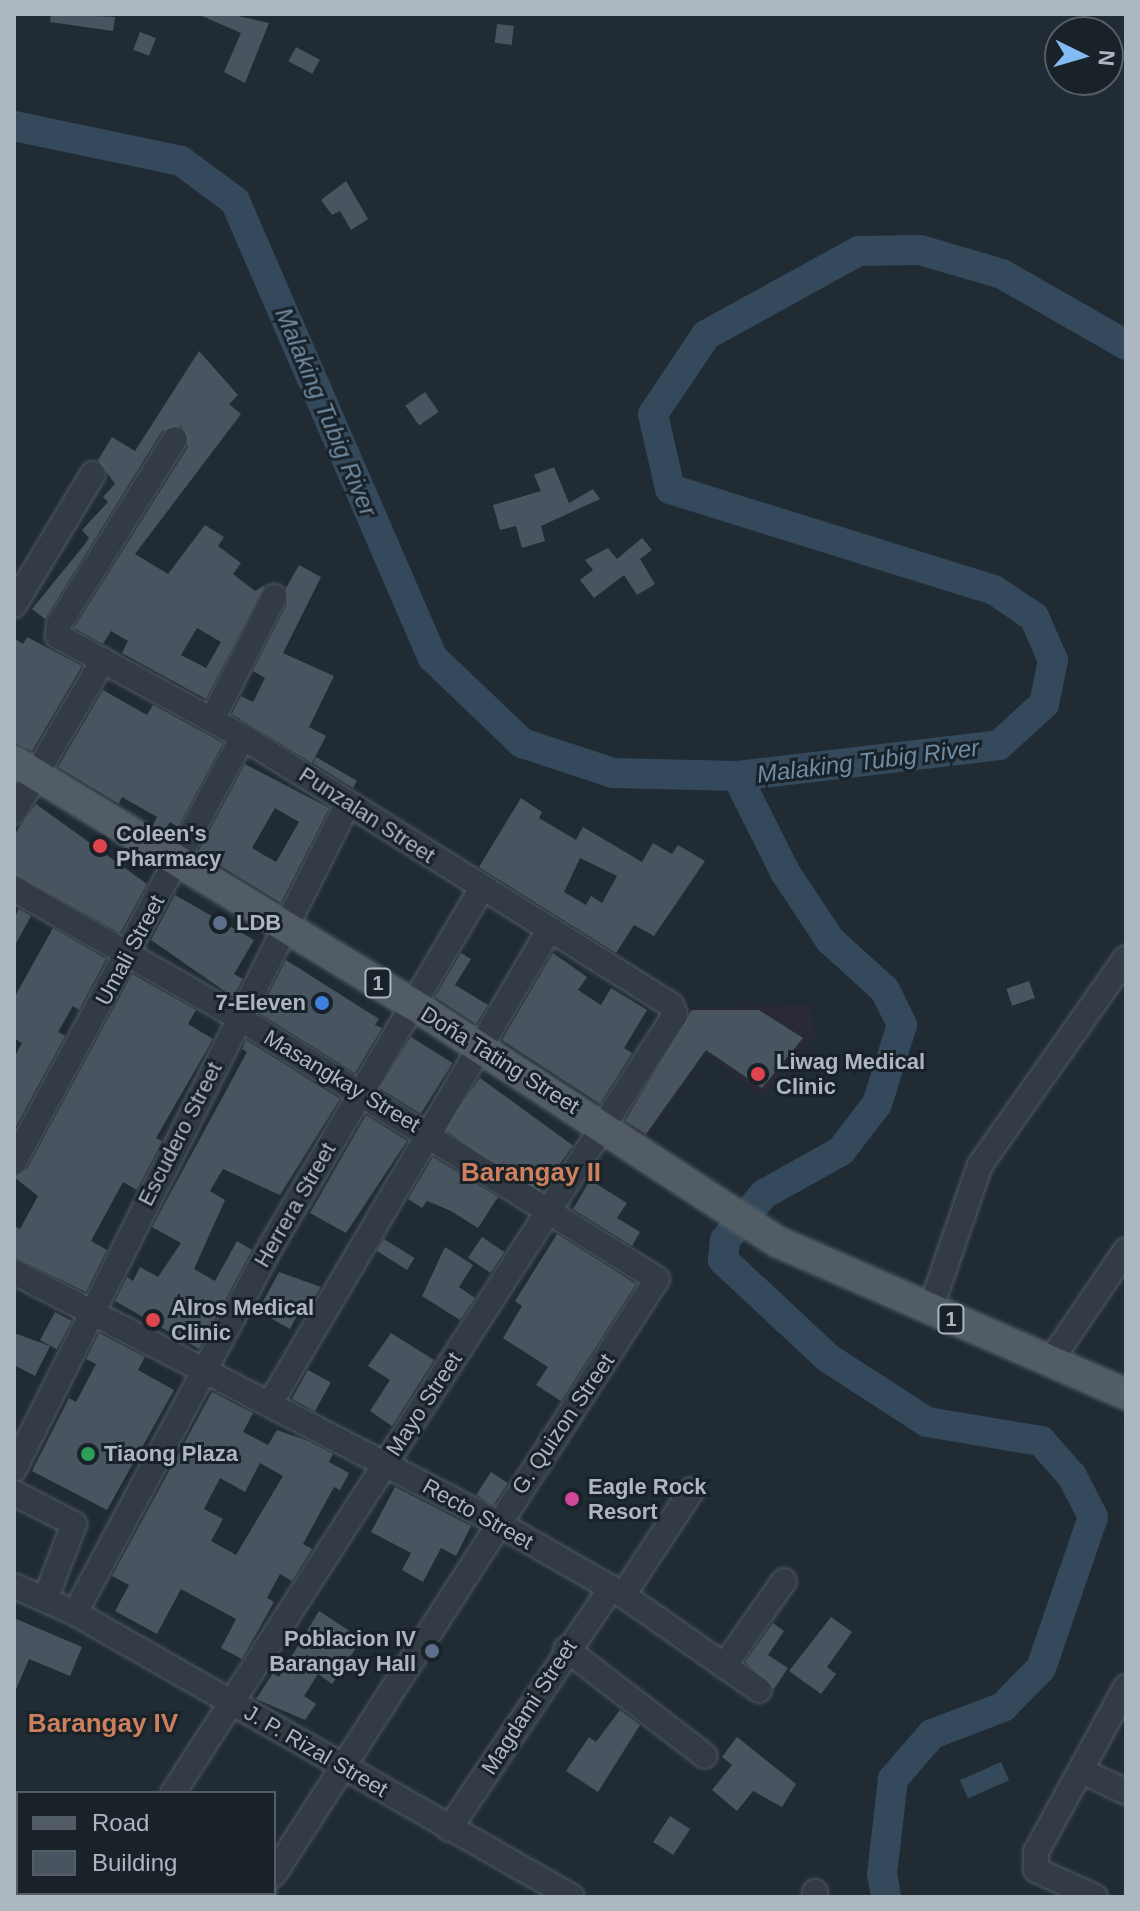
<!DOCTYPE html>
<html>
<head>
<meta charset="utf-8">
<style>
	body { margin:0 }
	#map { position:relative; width:1140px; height:1911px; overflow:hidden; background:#202b34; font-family:Arial,sans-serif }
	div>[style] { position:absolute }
	.medical>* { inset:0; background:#2a2a36 }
	.water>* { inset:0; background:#34495b; transform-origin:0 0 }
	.river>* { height:30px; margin:-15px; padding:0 15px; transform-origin:15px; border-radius:15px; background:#34495b }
	.building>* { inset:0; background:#485560; transform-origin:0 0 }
	.roads { filter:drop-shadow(0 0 2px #505a63) drop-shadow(0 0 2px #505a63) }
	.minor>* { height:24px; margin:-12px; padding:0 12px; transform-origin:12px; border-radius:12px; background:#333c45 }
	.major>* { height:30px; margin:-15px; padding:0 15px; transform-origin:15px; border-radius:15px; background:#515c65 }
	.dots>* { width:22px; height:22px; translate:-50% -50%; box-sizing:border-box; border:4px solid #192129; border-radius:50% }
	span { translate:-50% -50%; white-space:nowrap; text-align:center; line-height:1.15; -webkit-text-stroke:6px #192129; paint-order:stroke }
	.shield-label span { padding:2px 6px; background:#192129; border:2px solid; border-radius:6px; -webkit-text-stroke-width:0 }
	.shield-label { font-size:20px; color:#adb7c2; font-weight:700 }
	.street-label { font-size:22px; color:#adb7c2 }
	.poi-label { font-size:22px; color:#adb7c2; font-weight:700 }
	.left { translate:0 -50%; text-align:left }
	.right { translate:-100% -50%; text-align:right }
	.water-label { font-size:24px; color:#6f8ca5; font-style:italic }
	.quarter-label { font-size:26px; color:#cc805d; font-weight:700 }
	.frame { position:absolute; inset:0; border:16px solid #adb7c2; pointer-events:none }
	.legend { position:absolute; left:16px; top:1791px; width:260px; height:104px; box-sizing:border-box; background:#192129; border:2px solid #545d66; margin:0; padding:10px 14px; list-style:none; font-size:24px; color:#adb7c2 }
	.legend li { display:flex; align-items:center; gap:16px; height:40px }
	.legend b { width:40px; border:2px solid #545d66 }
	.north { position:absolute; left:1044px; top:16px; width:80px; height:80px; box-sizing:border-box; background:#192129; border:2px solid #545d66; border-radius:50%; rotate:95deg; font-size:22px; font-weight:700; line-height:32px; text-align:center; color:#adb7c2 }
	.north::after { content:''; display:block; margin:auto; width:28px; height:36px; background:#82bbf1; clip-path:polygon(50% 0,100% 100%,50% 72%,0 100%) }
</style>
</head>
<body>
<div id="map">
	<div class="medical">
		<div style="clip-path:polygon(810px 1004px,815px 1036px,762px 1096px,706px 1053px,647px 1137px,618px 1121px,689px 1009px)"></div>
	</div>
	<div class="water">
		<div style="left:1001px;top:1762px;width:20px;height:45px;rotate:66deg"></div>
	</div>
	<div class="river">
		<div style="left:14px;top:126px;width:171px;rotate:11.8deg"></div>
		<div style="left:181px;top:161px;width:67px;rotate:36.5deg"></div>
		<div style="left:235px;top:201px;width:497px;rotate:66.6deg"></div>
		<div style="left:432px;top:657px;width:124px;rotate:43.7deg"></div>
		<div style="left:522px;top:743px;width:96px;rotate:18.2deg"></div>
		<div style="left:613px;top:773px;width:124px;rotate:1.4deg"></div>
		<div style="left:737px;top:776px;width:264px;rotate:-6.7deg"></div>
		<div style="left:999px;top:745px;width:61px;rotate:-42.3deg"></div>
		<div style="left:1044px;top:704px;width:45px;rotate:-78.4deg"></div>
		<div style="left:1053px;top:660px;width:47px;rotate:-113.8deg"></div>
		<div style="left:1034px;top:617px;width:48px;rotate:-146deg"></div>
		<div style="left:994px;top:590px;width:339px;rotate:-162.7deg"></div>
		<div style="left:670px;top:489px;width:77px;rotate:-102.8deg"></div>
		<div style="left:653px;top:414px;width:95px;rotate:-56.1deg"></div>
		<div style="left:706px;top:335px;width:175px;rotate:-28.8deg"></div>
		<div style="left:859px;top:251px;width:61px;rotate:-0.9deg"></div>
		<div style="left:920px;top:250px;width:85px;rotate:16.3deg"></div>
		<div style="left:1002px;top:274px;width:143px;rotate:29.8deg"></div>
		<div style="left:737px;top:776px;width:107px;rotate:63.4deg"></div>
		<div style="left:785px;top:872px;width:82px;rotate:56.5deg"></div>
		<div style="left:830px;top:940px;width:74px;rotate:42.3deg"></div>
		<div style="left:885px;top:990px;width:39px;rotate:64deg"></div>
		<div style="left:902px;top:1025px;width:83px;rotate:107.6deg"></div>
		<div style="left:877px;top:1104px;width:59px;rotate:127.5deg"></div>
		<div style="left:841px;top:1151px;width:88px;rotate:150.8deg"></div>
		<div style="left:764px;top:1194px;width:60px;rotate:130.3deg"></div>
		<div style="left:725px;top:1240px;width:20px;rotate:96deg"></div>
		<div style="left:723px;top:1260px;width:144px;rotate:43deg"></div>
		<div style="left:828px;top:1358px;width:118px;rotate:32.9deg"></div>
		<div style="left:927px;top:1422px;width:116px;rotate:9.5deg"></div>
		<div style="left:1041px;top:1441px;width:47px;rotate:48.5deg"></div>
		<div style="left:1072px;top:1476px;width:46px;rotate:62.9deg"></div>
		<div style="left:1093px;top:1517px;width:160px;rotate:109deg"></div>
		<div style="left:1041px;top:1668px;width:54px;rotate:134.3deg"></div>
		<div style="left:1003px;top:1707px;width:76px;rotate:159.2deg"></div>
		<div style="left:932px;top:1734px;width:60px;rotate:130.9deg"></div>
		<div style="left:893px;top:1779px;width:96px;rotate:96.6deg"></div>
		<div style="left:882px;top:1874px;width:23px;rotate:80deg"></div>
	</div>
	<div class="building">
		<div style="clip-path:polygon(51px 14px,115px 17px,113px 31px,50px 22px)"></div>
		<div style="clip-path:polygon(229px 14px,269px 23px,245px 83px,224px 72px,241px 33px,202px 16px)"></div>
		<div style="left:497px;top:24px;width:17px;height:19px;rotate:7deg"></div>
		<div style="left:140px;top:32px;width:17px;height:19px;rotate:21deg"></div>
		<div style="left:296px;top:47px;width:27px;height:16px;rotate:28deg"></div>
		<div style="clip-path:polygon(346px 181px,368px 219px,351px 230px,340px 211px,332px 215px,321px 200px)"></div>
		<div style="clip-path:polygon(evenodd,199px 351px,238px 395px,229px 404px,241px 414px,135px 554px,168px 574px,205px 525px,224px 537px,218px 546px,241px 563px,233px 574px,255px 591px,265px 585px,206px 699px,122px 653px,128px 641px,111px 631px,103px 644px,74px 628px,188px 447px,182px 426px,162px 431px,45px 619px,32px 609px,85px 544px,89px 538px,82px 530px,108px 502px,103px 497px,115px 484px,98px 460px,112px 437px,135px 451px,199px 351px,197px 628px,221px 642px,206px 668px,181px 655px,197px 628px)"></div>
		<div style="left:425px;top:392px;width:24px;height:24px;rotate:55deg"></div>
		<div style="clip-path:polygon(554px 467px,569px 503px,593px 489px,600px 499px,541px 526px,545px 541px,522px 548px,516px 526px,500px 530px,493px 505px,541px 491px,534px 475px)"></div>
		<div style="clip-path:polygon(642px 538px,652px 550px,640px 559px,655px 584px,637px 595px,624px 575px,594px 598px,580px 580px,593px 570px,585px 560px,608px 548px,617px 559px)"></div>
		<div style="clip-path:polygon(299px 565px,321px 577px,283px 653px,334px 676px,309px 727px,326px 736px,312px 763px,232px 714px,241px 696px,253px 702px,265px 678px,253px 671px,287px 604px,286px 588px)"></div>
		<div style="clip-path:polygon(27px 637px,82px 666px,32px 751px,14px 743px,14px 638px,23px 644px)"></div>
		<div style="clip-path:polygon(103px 690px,147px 715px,153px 705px,223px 743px,178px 827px,170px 822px,164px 831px,153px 825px,157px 817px,122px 797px,119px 804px,58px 767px)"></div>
		<div style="clip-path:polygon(316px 757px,357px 781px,353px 788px,313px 763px)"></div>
		<div style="clip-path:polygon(evenodd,245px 764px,329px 808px,281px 903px,198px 852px,245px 764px,275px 808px,299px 822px,276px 862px,252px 848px,275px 808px)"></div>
		<div style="clip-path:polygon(evenodd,521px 798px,542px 812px,539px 818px,576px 840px,583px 827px,642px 862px,653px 843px,672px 854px,678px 845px,705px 861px,654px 936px,634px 925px,616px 953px,479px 867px,521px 798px,580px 858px,617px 876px,602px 903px,591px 896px,586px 905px,564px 892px,580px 858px)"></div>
		<div style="clip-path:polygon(36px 804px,147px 884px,120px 933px,14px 874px,14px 835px)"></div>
		<div style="clip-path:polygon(175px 895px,254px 940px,234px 974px,243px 979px,233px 997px,151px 940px)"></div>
		<div style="clip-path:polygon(19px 909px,31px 916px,14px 947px,14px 918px)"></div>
		<div style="clip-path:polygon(53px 928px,106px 959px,79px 1010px,73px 1006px,58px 1032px,65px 1036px,14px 1130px,14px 1058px,22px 1043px,14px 1038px,14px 998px)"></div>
		<div style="clip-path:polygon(461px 953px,471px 959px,455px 985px,488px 1005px,476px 1024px,435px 997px)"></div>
		<div style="clip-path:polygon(553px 953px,587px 977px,578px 990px,601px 1005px,611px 988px,647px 1010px,624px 1048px,632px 1053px,600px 1104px,502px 1040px)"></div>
		<div style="clip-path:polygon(286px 960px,379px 1019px,375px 1025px,382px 1028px,355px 1073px,259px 1013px)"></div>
		<div style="clip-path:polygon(132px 974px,196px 1010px,188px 1024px,213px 1039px,156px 1138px,162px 1141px,137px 1190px,123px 1182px,91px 1241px,107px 1250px,86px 1292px,14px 1257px,14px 1226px,20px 1229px,38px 1196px,14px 1177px,27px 1169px)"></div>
		<div style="left:1029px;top:981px;width:18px;height:24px;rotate:71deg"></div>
		<div style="clip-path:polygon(692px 1010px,759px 1010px,803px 1038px,762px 1088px,706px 1050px,646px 1134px,625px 1121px)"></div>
		<div style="left:411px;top:1037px;width:49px;height:60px;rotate:32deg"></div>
		<div style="clip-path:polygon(246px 1040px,340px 1099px,280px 1195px,223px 1169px,210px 1191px,225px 1200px,194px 1269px,215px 1281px,237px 1241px,252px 1250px,199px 1349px,115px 1301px,127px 1277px,133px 1281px,140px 1267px,158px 1277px,181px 1243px,152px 1227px,247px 1052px,242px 1049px)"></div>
		<div style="left:480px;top:1078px;width:115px;height:62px;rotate:36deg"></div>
		<div style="clip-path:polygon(366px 1115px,407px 1141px,346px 1233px,310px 1213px)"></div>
		<div style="clip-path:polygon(433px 1157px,498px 1197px,478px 1228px,451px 1211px,427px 1201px,422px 1208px,408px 1199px)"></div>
		<div style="clip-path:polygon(590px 1180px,627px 1203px,617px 1218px,640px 1232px,632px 1246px,573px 1209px)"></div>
		<div style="clip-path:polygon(557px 1234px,636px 1284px,561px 1401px,536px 1385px,548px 1367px,503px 1338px,522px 1306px,515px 1301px)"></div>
		<div style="left:482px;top:1237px;width:27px;height:25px;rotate:34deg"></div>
		<div style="left:384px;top:1239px;width:36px;height:14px;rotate:32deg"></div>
		<div style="clip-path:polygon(445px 1247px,473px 1265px,459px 1287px,475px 1298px,460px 1320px,422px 1296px)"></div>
		<div style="clip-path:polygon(279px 1272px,321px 1287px,313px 1300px,307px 1297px,290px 1329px,258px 1311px)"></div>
		<div style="left:55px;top:1312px;width:19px;height:32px;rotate:28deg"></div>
		<div style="clip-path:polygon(14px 1333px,50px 1346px,35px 1376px,14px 1365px)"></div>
		<div style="clip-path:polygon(99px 1333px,145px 1357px,138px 1370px,174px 1390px,107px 1510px,32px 1471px,69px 1398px,76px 1402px,96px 1364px,86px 1359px)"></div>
		<div style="clip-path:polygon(391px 1333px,434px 1360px,392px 1426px,370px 1411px,390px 1380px,368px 1366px)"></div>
		<div style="left:308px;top:1370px;width:26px;height:33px;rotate:29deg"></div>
		<div style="clip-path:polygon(evenodd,212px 1392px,253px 1413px,243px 1432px,268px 1445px,277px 1430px,308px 1441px,333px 1454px,329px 1462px,349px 1473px,340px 1490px,334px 1487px,303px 1544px,312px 1549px,292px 1581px,280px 1574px,267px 1598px,274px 1602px,242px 1659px,221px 1648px,236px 1619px,181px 1589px,157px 1634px,115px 1611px,129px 1585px,112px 1576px,212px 1392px,260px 1463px,283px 1476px,236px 1555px,211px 1541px,223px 1519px,204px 1509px,220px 1478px,245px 1492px,260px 1463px)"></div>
		<div style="left:491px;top:1472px;width:20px;height:27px;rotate:33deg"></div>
		<div style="clip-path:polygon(395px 1487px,471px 1526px,456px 1556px,441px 1548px,423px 1582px,402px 1570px,411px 1553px,371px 1532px)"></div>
		<div style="clip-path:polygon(319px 1611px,362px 1639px,332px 1684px,318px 1674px,304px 1696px,316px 1704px,305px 1720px,256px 1699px,273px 1673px,279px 1677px)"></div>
		<div style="clip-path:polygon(831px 1617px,852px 1632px,827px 1667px,836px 1674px,821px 1694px,789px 1671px)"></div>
		<div style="clip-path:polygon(14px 1618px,82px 1647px,70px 1676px,29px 1659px,14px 1694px)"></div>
		<div style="clip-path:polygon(773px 1623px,784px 1631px,768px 1655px,788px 1668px,774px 1689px,745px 1662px)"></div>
		<div style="clip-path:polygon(620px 1710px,640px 1725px,598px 1792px,566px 1771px,589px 1737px,596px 1742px)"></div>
		<div style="clip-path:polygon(737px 1737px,796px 1784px,782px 1807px,753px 1791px,737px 1811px,712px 1790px,732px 1765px,722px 1757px)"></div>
		<div style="left:670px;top:1816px;width:24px;height:31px;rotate:33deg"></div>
	</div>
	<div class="roads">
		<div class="minor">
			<div style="left:14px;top:605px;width:153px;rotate:-58.9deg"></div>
			<div style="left:212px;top:720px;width:138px;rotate:-63.2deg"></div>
			<div style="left:14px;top:812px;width:176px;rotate:-59.6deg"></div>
			<div style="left:14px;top:889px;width:259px;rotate:29.8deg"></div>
			<div style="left:239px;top:1018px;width:493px;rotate:32deg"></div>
			<div style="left:657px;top:1279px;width:708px;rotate:122.77deg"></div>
			<div style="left:14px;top:1162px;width:483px;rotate:-61.7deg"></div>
			<div style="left:14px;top:1272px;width:543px;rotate:27.41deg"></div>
			<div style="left:496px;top:1522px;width:146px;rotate:29.9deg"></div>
			<div style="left:623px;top:1595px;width:166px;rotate:34.9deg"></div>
			<div style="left:930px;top:1310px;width:153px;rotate:-71deg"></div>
			<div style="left:980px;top:1165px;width:253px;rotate:-54.8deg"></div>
			<div style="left:1051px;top:1360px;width:133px;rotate:-55.7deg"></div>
			<div style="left:271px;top:1402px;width:546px;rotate:-59.49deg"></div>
			<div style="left:14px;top:1469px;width:745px;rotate:-63.37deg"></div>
			<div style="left:14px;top:1493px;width:68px;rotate:27.3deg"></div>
			<div style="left:74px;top:1524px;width:81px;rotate:110.9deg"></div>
			<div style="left:14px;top:1586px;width:67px;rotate:23.9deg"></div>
			<div style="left:75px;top:1613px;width:572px;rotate:29.74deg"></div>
			<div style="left:623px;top:1595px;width:126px;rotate:-56.7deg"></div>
			<div style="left:75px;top:1613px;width:416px;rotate:-61.9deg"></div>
			<div style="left:271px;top:1246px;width:414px;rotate:-59.5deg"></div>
			<div style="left:566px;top:1649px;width:175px;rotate:37.6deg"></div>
			<div style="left:724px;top:1666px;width:104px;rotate:-54.8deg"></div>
			<div style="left:1082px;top:1771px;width:49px;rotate:25.5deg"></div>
			<div style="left:173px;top:1793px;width:926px;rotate:-57.17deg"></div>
			<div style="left:675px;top:1015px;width:11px;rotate:-112deg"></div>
			<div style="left:671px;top:1005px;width:505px;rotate:-147.95deg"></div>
			<div style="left:243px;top:737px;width:211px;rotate:-151.4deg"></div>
			<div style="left:58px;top:636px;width:12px;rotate:-85deg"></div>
			<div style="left:59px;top:624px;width:218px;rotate:-57.9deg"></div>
			<div style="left:449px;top:1829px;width:290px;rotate:-56.1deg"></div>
			<div style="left:109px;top:1897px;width:4px;rotate:-63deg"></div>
			<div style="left:262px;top:1897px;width:4px;rotate:-63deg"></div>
			<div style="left:815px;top:1897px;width:5px;rotate:-90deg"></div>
			<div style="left:1095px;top:1897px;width:65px;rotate:-155.4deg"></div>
			<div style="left:1036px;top:1870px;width:18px;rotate:-90deg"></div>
			<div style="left:1036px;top:1852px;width:188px;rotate:-61.4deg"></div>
		</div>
		<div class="major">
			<div style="left:14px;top:761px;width:465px;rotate:31.4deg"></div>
			<div style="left:411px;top:1003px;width:438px;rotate:33.1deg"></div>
			<div style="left:778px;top:1242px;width:380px;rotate:23.6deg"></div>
		</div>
	</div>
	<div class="dots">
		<div style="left:100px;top:846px;background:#e0444e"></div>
		<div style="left:220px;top:923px;background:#5c6f8a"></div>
		<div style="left:322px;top:1003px;background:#3f7fe0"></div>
		<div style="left:758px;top:1074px;background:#e0444e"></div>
		<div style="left:153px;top:1320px;background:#e0444e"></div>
		<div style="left:88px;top:1454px;background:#2e9e5b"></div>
		<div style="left:572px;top:1499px;background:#d1479c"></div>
		<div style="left:432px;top:1651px;background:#5c6f8a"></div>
	</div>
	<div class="shield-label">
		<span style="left:378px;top:983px">1</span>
		<span style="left:951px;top:1319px">1</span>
	</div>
	<div class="street-label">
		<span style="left:367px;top:815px;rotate:33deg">Punzalan Street</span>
		<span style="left:130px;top:950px;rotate:-62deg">Umali Street</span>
		<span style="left:500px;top:1060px;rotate:32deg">Doña Tating Street</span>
		<span style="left:342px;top:1081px;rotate:31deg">Masangkay Street</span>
		<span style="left:180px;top:1134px;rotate:-63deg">Escudero Street</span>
		<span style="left:295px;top:1205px;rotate:-60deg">Herrera Street</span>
		<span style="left:424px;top:1404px;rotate:-57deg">Mayo Street</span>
		<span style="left:563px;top:1424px;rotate:-56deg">G. Quizon Street</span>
		<span style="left:478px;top:1514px;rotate:29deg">Recto Street</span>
		<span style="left:529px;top:1707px;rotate:-57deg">Magdami Street</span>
		<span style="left:316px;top:1751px;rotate:30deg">J. P. Rizal Street</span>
	</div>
	<div class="poi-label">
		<span class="left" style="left:116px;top:846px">Coleen's<br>Pharmacy</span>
		<span class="left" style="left:236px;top:923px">LDB</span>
		<span class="right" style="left:306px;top:1003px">7-Eleven</span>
		<span class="left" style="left:776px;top:1074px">Liwag Medical<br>Clinic</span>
		<span class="left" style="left:171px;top:1320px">Alros Medical<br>Clinic</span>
		<span class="left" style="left:104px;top:1454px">Tiaong Plaza</span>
		<span class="left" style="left:588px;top:1499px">Eagle Rock<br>Resort</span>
		<span class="right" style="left:416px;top:1651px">Poblacion IV<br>Barangay Hall</span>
	</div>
	<div class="water-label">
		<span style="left:326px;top:412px;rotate:67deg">Malaking Tubig River</span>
		<span style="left:868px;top:761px;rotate:-7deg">Malaking Tubig River</span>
	</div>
	<div class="quarter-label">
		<span style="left:531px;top:1173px">Barangay II</span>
		<span style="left:103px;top:1724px">Barangay IV</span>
	</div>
	<div class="frame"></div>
	<ul class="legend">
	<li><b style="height:10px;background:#515c65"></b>Road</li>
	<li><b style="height:22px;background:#485560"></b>Building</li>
	</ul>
	<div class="north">N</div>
</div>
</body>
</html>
